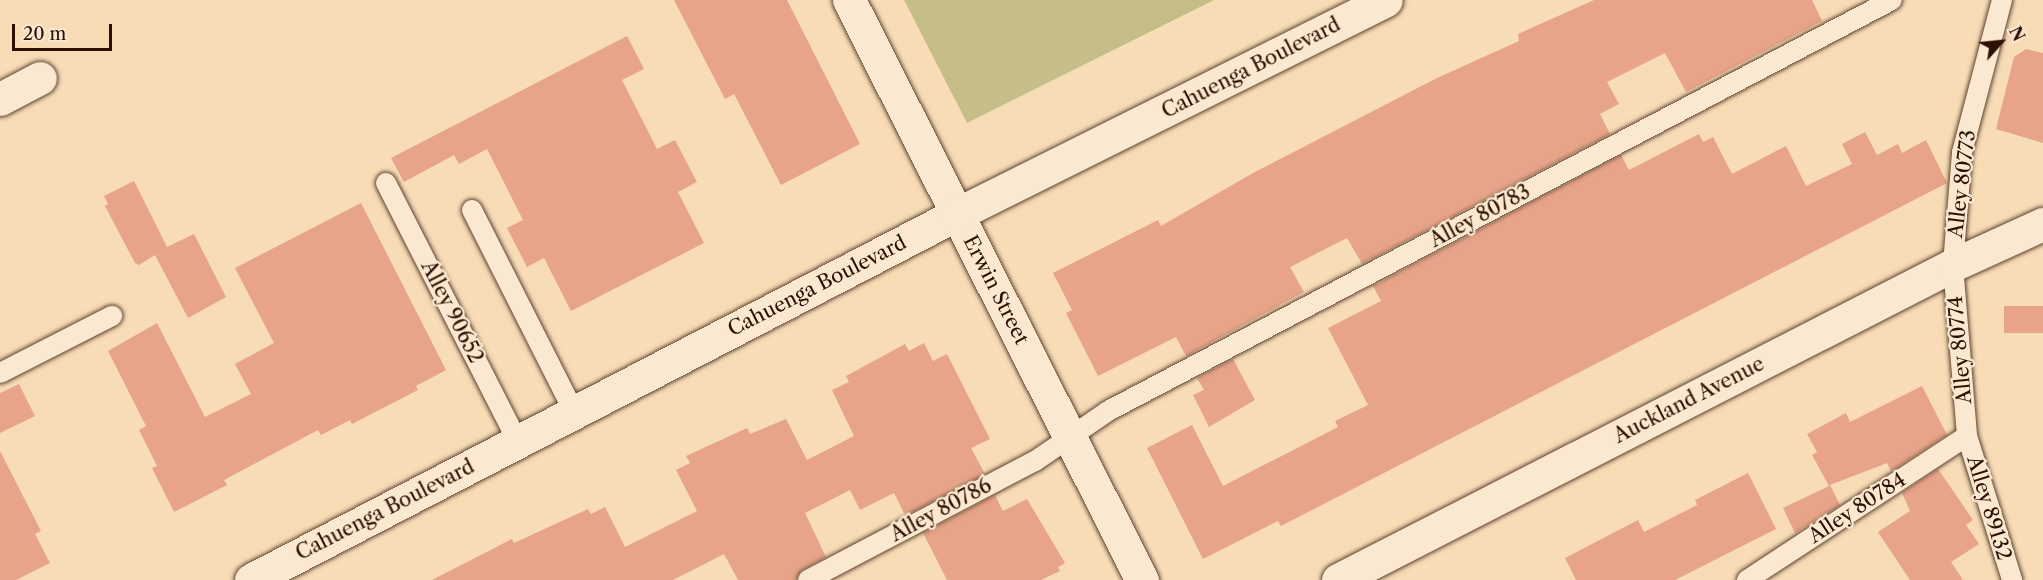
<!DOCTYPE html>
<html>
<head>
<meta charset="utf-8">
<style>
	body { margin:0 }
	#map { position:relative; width:2043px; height:580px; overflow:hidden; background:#f7dcb6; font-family:"Libre Caslon Text",serif }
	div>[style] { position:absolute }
	.green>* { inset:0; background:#c5be88 }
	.building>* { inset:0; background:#e7a488; transform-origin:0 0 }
	.roads { filter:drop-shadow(0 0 2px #604230) drop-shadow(0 0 2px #604230) }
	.lane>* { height:20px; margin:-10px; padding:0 10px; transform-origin:10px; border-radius:10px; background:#fae8d0 }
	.street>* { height:33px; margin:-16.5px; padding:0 16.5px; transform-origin:16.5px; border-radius:16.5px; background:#fae8d0 }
	.secondary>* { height:33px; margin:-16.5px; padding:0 16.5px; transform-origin:16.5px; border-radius:16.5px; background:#fae8d0 }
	span { translate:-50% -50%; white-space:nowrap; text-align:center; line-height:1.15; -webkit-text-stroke:4.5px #fae8d0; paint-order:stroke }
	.street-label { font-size:20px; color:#2e0f04 }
	.north { position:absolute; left:1971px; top:12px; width:60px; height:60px; -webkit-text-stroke:4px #fae8d0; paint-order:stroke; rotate:63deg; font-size:16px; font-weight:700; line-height:24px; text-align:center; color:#2e0f04 }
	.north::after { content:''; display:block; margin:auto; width:21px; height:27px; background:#2e0f04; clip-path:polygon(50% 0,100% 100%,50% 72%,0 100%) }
	.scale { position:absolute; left:12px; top:24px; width:100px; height:27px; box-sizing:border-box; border:3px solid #2e0f04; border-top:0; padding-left:8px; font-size:18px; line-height:21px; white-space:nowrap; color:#2e0f04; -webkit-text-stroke:4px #fae8d0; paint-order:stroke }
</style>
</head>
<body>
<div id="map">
	<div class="green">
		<div style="clip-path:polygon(904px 0,1214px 0,967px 123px)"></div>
	</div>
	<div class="building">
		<div style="clip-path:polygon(674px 0,787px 0,860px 144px,781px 185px,734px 94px,725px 99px)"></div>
		<div style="clip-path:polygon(1594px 0,1812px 0,1822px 21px,1686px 92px,1665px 53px,1607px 82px,1619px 104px,1600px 114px,1610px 134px,1362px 264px,1347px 238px,1290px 267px,1304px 292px,1186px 356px,1176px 337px,1098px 376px,1066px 313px,1072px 310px,1053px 273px,1158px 220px,1161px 226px,1253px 173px,1437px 78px,1519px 41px,1518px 34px)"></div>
		<div style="clip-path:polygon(627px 36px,644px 69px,622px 80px,657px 149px,675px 140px,697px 182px,678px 192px,704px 243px,571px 311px,544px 258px,527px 267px,507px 228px,523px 220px,487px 149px,459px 164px,454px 155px,404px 182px,391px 158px)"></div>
		<div style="clip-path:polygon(2026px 49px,2043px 53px,2043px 143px,1996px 129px,2014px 57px)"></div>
		<div style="clip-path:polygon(1865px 132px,1877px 155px,1898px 144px,1902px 153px,1926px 140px,1947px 183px,1281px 526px,1278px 521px,1203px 559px,1147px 448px,1192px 425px,1223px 486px,1338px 427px,1335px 421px,1368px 405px,1328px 328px,1381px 301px,1373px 286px,1621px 155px,1629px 170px,1699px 134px,1703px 142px,1713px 137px,1732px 174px,1786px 146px,1806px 186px,1852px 164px,1842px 144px)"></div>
		<div style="clip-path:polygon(134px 181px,167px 247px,194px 234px,226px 297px,188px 318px,155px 255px,139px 265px,135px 263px,105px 206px,108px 204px,104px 196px)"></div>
		<div style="clip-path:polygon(361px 203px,446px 370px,416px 386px,418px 390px,352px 424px,350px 420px,321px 435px,318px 430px,224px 480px,227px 485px,174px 512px,152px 468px,157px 466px,139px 430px,146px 426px,108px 351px,157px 323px,205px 417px,251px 394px,235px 364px,274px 343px,235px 268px)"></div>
		<div style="left:2043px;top:306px;width:27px;height:39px;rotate:90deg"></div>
		<div style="clip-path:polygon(924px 343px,933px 361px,947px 354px,990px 439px,971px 448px,985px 474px,912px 512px,904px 513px,894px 493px,860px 510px,850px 490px,805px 513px,826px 557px,802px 570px,796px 580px,738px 580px,724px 554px,673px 580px,432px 580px,512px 539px,514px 543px,588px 509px,591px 514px,605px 507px,625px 547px,697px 511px,676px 470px,690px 463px,686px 456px,747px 428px,750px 434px,786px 419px,807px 460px,854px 436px,832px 390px,849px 382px,846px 376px,905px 344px,909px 351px)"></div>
		<div style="clip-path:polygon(1233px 359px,1255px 400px,1209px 427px,1193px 395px,1204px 390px,1197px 378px)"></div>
		<div style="clip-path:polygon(19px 384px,35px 416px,0 433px,0 393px)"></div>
		<div style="clip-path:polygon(1922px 386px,1947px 435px,1891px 471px,1887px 463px,1830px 485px,1840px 505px,1795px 533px,1783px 508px,1829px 486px,1812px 455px,1817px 452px,1807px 434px,1846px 413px,1850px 422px)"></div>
		<div style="clip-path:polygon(0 451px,41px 531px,35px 534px,50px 563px,16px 580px,0 580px)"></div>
		<div style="clip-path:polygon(1938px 469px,1973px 520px,1966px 525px,1979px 544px,1951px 562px,1963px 580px,1910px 580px,1878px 532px,1910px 511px,1902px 493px)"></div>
		<div style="clip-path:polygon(1748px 473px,1776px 529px,1675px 580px,1576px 580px,1565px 558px,1638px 520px,1644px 532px,1697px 505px,1695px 500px)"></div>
		<div style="clip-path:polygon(995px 495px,1003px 511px,1027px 499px,1065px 563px,1058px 567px,1060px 571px,1041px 580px,947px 580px,923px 533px)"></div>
	</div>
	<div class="roads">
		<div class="lane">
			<div style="left:2002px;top:0;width:158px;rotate:104.7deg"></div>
			<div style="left:1962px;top:153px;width:112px;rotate:94.6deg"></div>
			<div style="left:1953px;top:265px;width:172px;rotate:85.3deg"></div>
			<div style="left:1967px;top:436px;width:151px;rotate:72.6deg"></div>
			<div style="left:386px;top:183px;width:291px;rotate:63deg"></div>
			<div style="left:472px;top:210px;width:226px;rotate:63.2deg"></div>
			<div style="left:0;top:373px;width:126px;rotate:-27deg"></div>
			<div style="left:808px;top:580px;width:256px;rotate:-27.7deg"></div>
			<div style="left:1035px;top:461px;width:88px;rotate:-34.4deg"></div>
			<div style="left:1108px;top:411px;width:885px;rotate:-27.67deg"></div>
			<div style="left:1747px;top:580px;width:263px;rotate:-33.2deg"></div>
		</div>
		<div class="street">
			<div style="left:849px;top:0;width:650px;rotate:63.2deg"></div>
			<div style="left:0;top:99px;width:45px;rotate:-27.7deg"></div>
			<div style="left:1338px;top:580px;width:691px;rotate:-27.12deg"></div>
			<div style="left:1953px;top:265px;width:99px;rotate:-24.5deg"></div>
		</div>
		<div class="secondary">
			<div style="left:251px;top:580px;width:795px;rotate:-27.4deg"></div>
			<div style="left:957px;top:214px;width:479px;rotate:-26.5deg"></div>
		</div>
	</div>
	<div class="street-label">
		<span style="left:1251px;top:68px;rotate:-27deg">Cahuenga Boulevard</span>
		<span style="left:1962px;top:184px;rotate:-83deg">Alley 80773</span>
		<span style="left:1480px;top:216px;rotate:-28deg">Alley 80783</span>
		<span style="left:817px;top:286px;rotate:-27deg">Cahuenga Boulevard</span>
		<span style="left:996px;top:290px;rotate:63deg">Erwin Street</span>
		<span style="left:452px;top:312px;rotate:63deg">Alley 90652</span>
		<span style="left:1960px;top:350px;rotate:-95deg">Alley 80774</span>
		<span style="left:1689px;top:400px;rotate:-27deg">Auckland Avenue</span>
		<span style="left:1857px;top:508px;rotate:-33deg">Alley 80784</span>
		<span style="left:1989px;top:508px;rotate:73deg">Alley 89132</span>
		<span style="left:385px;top:510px;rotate:-27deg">Cahuenga Boulevard</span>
		<span style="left:941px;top:510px;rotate:-28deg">Alley 80786</span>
	</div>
	<div class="north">N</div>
	<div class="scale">20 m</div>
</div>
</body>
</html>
